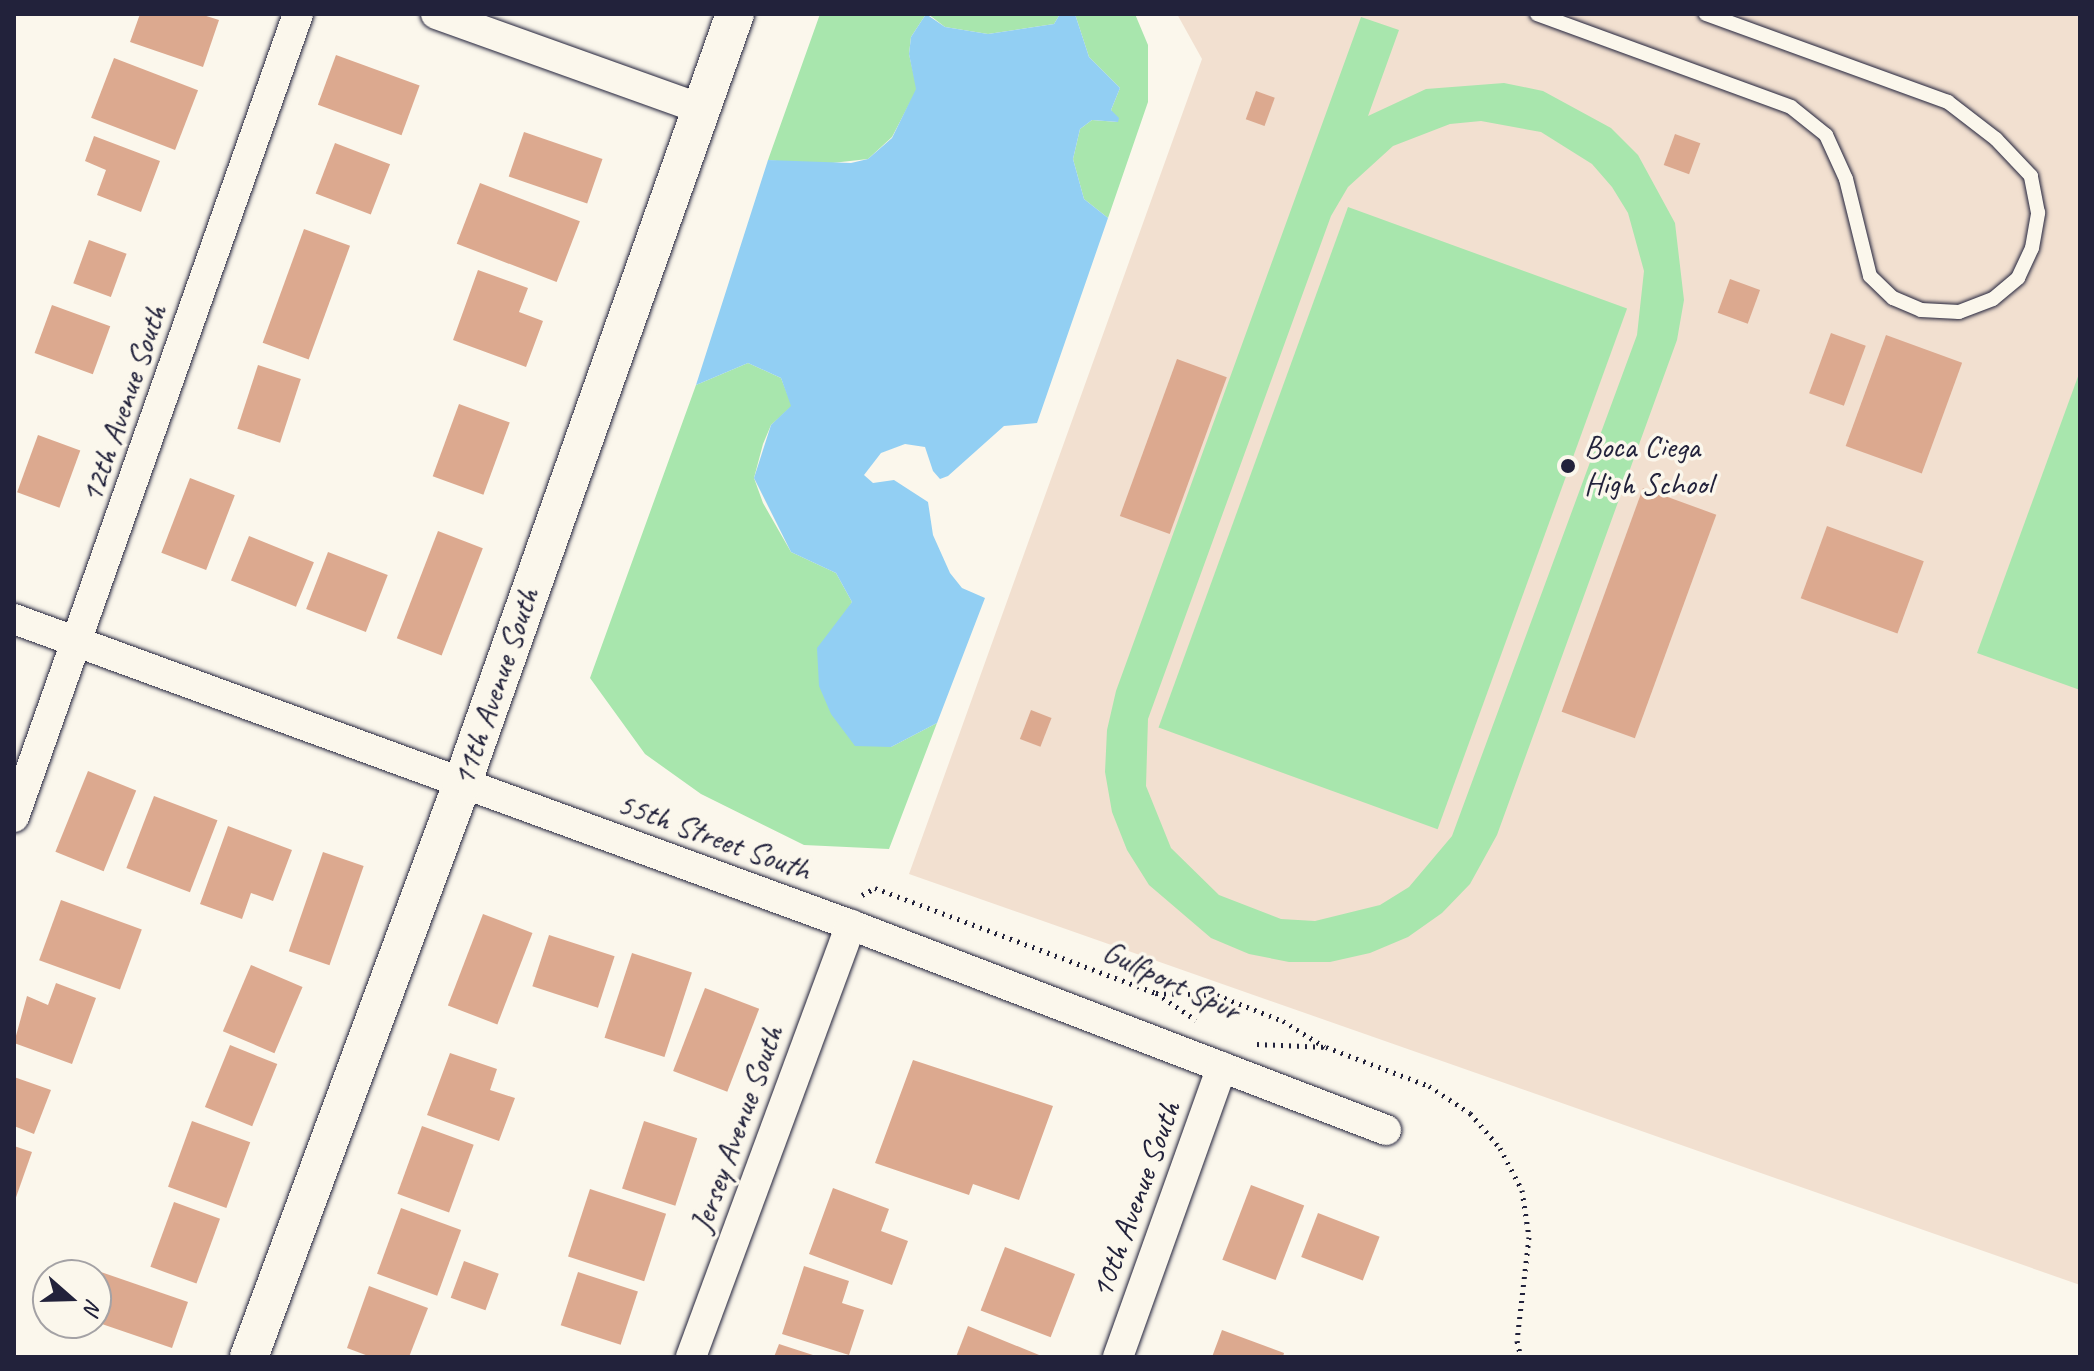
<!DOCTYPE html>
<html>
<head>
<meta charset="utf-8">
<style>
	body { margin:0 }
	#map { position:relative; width:2094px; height:1371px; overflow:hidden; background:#fbf7ec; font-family:Caveat,sans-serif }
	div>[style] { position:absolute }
	.built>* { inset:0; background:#f2e0d0 }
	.green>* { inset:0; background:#a8e6ad; transform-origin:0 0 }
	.water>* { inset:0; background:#92cff3 }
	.building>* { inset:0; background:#dca98f; transform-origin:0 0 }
	.path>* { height:5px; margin-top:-2.5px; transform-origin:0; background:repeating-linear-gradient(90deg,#22223b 0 2px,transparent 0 8px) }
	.roads { filter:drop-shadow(0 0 2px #22223b) drop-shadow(0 0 2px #22223b) }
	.service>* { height:14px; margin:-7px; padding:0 7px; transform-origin:7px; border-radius:7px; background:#fbf7ec }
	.minor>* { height:30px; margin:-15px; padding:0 15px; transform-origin:15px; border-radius:15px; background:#fbf7ec }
	.tertiary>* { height:38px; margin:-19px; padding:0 19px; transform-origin:19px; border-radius:19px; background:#fbf7ec }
	.dots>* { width:22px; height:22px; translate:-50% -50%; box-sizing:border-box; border:4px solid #fbf7ec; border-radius:50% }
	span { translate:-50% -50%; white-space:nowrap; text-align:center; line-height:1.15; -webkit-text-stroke:7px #fbf7ec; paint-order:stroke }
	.street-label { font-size:32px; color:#22223b }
	.poi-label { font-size:32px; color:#22223b }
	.left { translate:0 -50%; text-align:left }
	.frame { position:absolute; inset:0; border:16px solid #22223b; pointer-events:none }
	.north { position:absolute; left:32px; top:1259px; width:80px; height:80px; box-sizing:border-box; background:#fbf7ec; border:2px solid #a4a2a5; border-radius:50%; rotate:110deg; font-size:22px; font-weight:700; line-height:32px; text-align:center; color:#22223b }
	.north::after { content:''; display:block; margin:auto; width:28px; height:36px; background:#22223b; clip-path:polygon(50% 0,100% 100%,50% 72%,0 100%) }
</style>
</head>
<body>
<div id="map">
	<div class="built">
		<div style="clip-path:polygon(1177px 14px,2080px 14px,2080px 1285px,909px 874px,1202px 59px)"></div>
	</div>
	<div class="green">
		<div style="clip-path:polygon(820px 14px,926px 14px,911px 37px,909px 54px,917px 89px,892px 137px,868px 159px,814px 165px,768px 160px)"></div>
		<div style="clip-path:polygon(928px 14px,1060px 14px,1054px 24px,988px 34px,945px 27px)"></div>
		<div style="clip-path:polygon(1075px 14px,1135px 14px,1148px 45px,1148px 102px,1108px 218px,1084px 199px,1073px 159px,1080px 129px,1092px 120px,1118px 122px,1111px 110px,1120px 88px,1089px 57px)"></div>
		<div style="clip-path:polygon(evenodd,1361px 17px,1399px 30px,1368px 116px,1426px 89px,1504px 83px,1543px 91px,1611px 128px,1638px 155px,1675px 223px,1684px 300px,1677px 340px,1497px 835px,1470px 884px,1442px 913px,1408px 937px,1370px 953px,1330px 962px,1289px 962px,1249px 954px,1211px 938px,1149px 885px,1127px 850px,1112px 812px,1105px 772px,1107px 730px,1116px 691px,1361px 17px,1481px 121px,1541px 132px,1592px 164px,1612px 187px,1628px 213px,1644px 271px,1637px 335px,1452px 836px,1409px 887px,1380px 905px,1315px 921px,1281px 919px,1219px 895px,1171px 848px,1146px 786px,1148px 719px,1331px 216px,1348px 187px,1393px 146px,1450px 124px,1481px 121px)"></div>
		<div style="left:1348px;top:207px;width:297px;height:554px;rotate:20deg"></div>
		<div style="clip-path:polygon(748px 363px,781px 378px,792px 406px,771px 425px,763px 444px,754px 478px,763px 503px,791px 552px,836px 573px,852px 602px,835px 630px,891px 747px,937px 723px,889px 849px,804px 845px,701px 794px,645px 754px,590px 678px,696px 385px)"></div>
		<div style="clip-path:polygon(2080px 371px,2080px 690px,1977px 653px)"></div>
	</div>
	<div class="water">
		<div style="clip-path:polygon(926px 14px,945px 27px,988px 34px,1054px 24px,1060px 14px,1075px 14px,1089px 57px,1120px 88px,1111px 110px,1119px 118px,1118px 122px,1092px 120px,1080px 129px,1073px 159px,1084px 199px,1108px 218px,1037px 423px,1004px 426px,948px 476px,940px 479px,933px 471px,925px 447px,905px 444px,881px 453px,864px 475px,873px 483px,894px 480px,928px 502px,933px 535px,950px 573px,962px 588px,985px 598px,937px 723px,891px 747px,855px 746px,831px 714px,819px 686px,817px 648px,852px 602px,836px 573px,791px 552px,754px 478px,771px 425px,791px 406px,781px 378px,748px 363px,696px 385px,768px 160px,851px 163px,868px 159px,892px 138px,916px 89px,909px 54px,911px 37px)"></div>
	</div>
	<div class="building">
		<div style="clip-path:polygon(140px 14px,200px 14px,219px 20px,203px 67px,130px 42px)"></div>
		<div style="left:336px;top:55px;width:89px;height:53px;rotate:20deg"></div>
		<div style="left:114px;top:58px;width:90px;height:64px;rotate:21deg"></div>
		<div style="left:1256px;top:91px;width:20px;height:30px;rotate:20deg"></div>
		<div style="left:524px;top:132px;width:83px;height:47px;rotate:19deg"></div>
		<div style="left:1675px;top:134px;width:27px;height:33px;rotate:20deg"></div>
		<div style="clip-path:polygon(94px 136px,160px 161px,141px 212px,97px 195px,106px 170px,85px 161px)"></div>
		<div style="left:335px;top:143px;width:59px;height:54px;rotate:21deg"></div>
		<div style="left:480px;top:183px;width:107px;height:65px;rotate:21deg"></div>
		<div style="left:304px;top:229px;width:49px;height:121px;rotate:20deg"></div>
		<div style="left:89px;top:240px;width:40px;height:46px;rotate:20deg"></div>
		<div style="clip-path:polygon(478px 270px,528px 288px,519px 312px,543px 321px,526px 367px,453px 340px)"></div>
		<div style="left:1730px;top:279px;width:32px;height:36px;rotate:20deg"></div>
		<div style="left:52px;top:305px;width:62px;height:51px;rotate:20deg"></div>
		<div style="left:1831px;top:333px;width:37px;height:64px;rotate:20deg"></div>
		<div style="left:1886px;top:335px;width:81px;height:118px;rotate:20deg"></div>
		<div style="left:1177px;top:359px;width:53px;height:167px;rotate:20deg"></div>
		<div style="left:258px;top:365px;width:45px;height:67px;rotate:18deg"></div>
		<div style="left:459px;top:404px;width:54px;height:77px;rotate:20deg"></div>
		<div style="left:38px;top:435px;width:45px;height:61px;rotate:20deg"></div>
		<div style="left:190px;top:478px;width:48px;height:80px;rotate:21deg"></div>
		<div style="left:1643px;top:488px;width:78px;height:238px;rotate:20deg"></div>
		<div style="left:1827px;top:526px;width:103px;height:77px;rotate:20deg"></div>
		<div style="left:438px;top:531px;width:48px;height:115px;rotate:21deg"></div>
		<div style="left:249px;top:536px;width:70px;height:48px;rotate:22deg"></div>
		<div style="left:328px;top:552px;width:64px;height:61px;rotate:21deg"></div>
		<div style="left:1031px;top:710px;width:22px;height:31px;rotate:21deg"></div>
		<div style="left:88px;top:771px;width:52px;height:87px;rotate:22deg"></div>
		<div style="left:154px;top:796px;width:68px;height:77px;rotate:21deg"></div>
		<div style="clip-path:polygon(228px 826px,292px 850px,273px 901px,251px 893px,242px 919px,200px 904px)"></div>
		<div style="left:323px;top:852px;width:43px;height:105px;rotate:19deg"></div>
		<div style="left:61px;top:900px;width:86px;height:64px;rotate:20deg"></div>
		<div style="left:483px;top:914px;width:53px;height:98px;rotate:21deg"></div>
		<div style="left:549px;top:935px;width:69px;height:54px;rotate:18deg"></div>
		<div style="left:632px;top:953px;width:63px;height:89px;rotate:18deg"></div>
		<div style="left:251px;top:965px;width:56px;height:72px;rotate:23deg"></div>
		<div style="clip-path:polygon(56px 983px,96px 998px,72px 1064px,14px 1043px,27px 996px,48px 1005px)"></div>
		<div style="left:705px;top:988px;width:58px;height:89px;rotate:21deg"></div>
		<div style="left:230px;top:1045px;width:51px;height:67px;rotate:22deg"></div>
		<div style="clip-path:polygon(450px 1053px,497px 1069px,490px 1090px,515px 1098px,499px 1141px,427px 1115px)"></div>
		<div style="clip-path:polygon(913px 1060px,1053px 1106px,1019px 1200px,973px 1184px,969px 1195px,875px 1163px)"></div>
		<div style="clip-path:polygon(14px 1077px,51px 1090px,34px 1134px,14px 1126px)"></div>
		<div style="left:192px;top:1121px;width:62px;height:70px;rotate:20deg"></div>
		<div style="left:644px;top:1121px;width:56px;height:71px;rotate:18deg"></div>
		<div style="left:422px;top:1126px;width:55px;height:72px;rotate:20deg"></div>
		<div style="clip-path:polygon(14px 1146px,32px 1152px,14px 1203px)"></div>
		<div style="left:1251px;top:1185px;width:57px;height:80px;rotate:21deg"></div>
		<div style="clip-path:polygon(833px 1188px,889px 1209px,881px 1231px,908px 1241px,892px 1285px,809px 1254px)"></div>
		<div style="left:590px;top:1189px;width:80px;height:71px;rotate:18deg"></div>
		<div style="left:174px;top:1202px;width:49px;height:69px;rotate:20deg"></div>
		<div style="left:401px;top:1208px;width:64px;height:70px;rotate:20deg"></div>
		<div style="left:1318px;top:1213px;width:66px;height:47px;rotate:21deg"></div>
		<div style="left:1005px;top:1247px;width:75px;height:68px;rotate:21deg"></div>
		<div style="left:464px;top:1261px;width:37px;height:39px;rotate:20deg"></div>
		<div style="clip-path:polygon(804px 1266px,849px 1281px,842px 1303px,864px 1310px,849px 1355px,782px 1334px)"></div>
		<div style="clip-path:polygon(98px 1271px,188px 1302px,172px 1348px,96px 1322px)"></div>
		<div style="left:578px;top:1272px;width:63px;height:56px;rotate:18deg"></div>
		<div style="clip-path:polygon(369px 1286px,428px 1308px,409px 1357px,371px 1357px,347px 1348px)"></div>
		<div style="clip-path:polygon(968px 1326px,1044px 1357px,956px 1357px)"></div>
		<div style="clip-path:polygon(1222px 1330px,1284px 1353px,1283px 1357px,1212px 1357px)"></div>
		<div style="clip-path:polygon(779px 1344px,816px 1356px,816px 1357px,774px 1357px)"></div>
	</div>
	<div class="path">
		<div style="left:862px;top:895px;width:15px;rotate:-28deg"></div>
		<div style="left:875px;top:888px;width:300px;rotate:20.5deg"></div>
		<div style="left:1156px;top:993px;width:48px;rotate:34deg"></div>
		<div style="left:1156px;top:993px;width:61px;rotate:1.9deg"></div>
		<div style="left:1217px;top:995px;width:71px;rotate:21.5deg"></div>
		<div style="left:1283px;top:1021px;width:49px;rotate:31.8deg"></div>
		<div style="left:1257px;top:1044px;width:69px;rotate:2.5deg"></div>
		<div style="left:1326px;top:1047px;width:110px;rotate:20.7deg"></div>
		<div style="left:1429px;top:1086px;width:49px;rotate:33.4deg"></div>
		<div style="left:1470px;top:1113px;width:46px;rotate:49.4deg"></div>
		<div style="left:1500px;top:1148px;width:47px;rotate:62.4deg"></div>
		<div style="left:1522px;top:1190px;width:48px;rotate:81.5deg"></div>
		<div style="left:1529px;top:1237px;width:105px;rotate:96.6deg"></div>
		<div style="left:1517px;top:1341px;width:16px;rotate:76deg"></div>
	</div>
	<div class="roads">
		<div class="service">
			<div style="left:1537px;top:14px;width:270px;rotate:20.1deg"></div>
			<div style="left:1791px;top:107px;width:45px;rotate:38.7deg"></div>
			<div style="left:1826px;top:135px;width:48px;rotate:65.6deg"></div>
			<div style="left:1846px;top:179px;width:100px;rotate:76.1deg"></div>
			<div style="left:1870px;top:276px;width:32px;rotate:44deg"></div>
			<div style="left:1893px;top:298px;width:30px;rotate:23deg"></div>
			<div style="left:1921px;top:310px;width:38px;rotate:3deg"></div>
			<div style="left:1959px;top:312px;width:36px;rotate:-21deg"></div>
			<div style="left:1993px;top:299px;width:33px;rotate:-40deg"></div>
			<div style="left:2018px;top:278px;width:33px;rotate:-65deg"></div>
			<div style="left:2032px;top:248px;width:36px;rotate:-80deg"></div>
			<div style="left:2038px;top:213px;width:38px;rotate:-101deg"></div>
			<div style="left:2031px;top:176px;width:51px;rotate:-133.4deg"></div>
			<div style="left:1996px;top:139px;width:61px;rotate:-142.4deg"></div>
			<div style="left:1948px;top:102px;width:258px;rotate:-160deg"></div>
		</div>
		<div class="minor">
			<div style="left:436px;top:14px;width:279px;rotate:19.7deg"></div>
			<div style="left:14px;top:619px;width:891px;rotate:20.08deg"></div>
			<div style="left:851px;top:925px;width:573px;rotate:20.97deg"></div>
			<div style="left:14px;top:817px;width:852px;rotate:-70.52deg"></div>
			<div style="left:691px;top:1357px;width:461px;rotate:-69.7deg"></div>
			<div style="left:1118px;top:1357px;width:308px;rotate:-70.3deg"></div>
		</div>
		<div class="tertiary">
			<div style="left:249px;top:1357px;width:611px;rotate:-69.61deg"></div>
			<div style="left:462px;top:784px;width:817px;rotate:-70.48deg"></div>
		</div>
	</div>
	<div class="dots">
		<div style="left:1568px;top:466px;background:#22223b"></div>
	</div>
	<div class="street-label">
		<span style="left:124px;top:404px;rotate:-71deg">12th Avenue South</span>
		<span style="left:496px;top:687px;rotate:-71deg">11th Avenue South</span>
		<span style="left:714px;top:837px;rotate:20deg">55th Street South</span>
		<span style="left:1171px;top:981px;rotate:25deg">Gulfport Spur</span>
		<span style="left:737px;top:1129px;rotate:-70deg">Jersey Avenue South</span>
		<span style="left:1136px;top:1200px;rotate:-70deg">10th Avenue South</span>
	</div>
	<div class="poi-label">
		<span class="left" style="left:1584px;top:466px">Boca Ciega<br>High School</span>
	</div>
	<div class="frame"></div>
	<div class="north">N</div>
</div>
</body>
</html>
